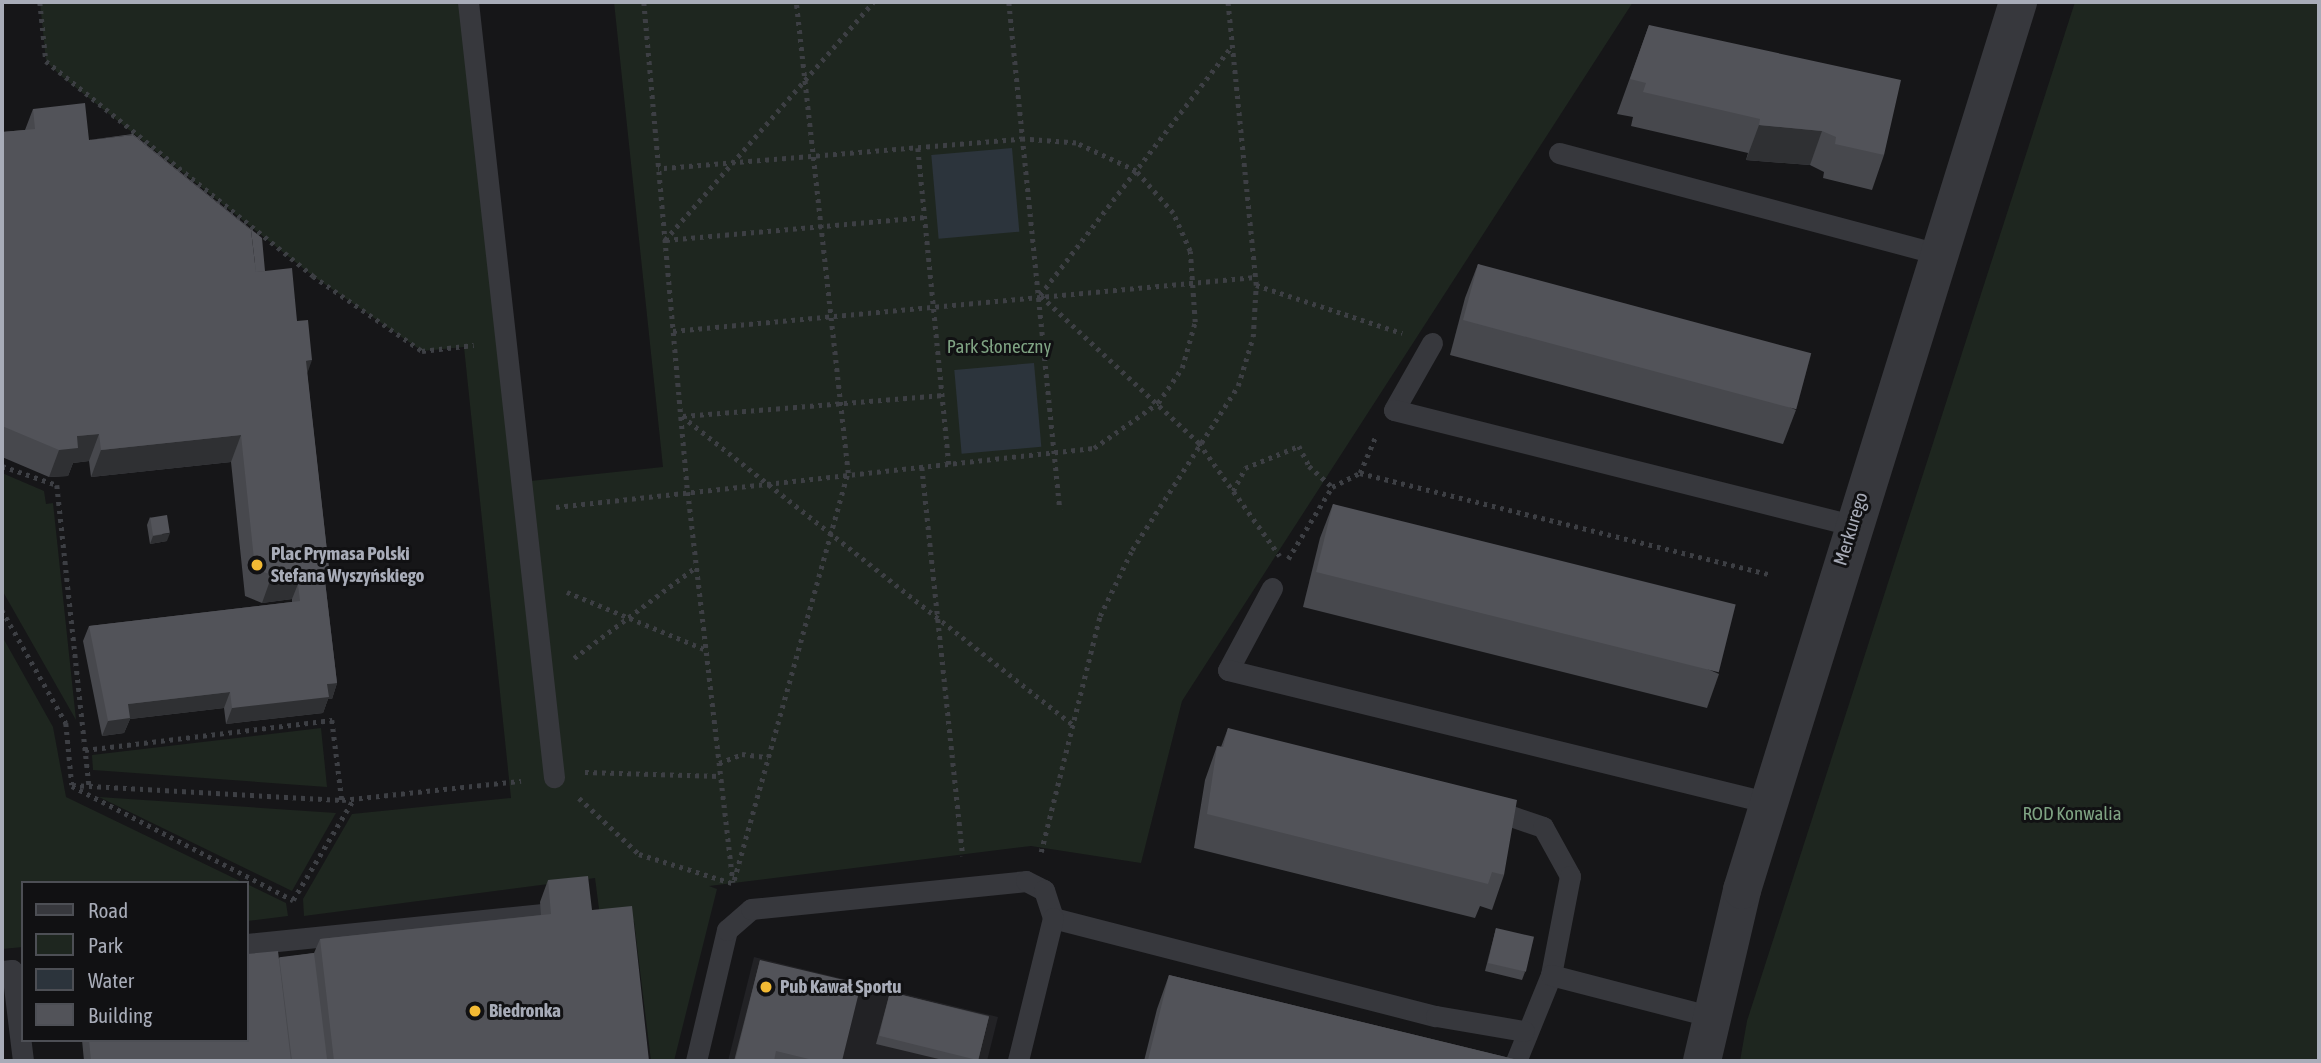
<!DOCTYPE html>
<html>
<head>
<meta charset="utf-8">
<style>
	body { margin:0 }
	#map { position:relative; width:2321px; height:1063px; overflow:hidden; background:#161618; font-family:"Asap Condensed",sans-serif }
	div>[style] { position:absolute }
	.built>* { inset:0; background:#222225 }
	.green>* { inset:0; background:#1e261f }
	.water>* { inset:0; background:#2c343c; transform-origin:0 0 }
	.path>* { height:4.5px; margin-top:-2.25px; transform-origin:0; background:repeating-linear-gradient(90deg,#3d3f44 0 3.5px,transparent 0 8.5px) }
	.lane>* { height:21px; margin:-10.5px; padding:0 10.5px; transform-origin:10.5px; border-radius:10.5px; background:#37383d }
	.street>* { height:38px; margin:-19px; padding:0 19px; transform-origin:19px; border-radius:19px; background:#37383d }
	.wall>* { inset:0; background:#47484d }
	.shaded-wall>* { inset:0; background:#2f3033 }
	.building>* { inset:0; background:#525359; transform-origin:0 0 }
	.dots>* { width:19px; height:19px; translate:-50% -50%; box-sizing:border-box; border:4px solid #111113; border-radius:50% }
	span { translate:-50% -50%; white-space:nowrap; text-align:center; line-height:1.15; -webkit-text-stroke:6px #111113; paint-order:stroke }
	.park-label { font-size:19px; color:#7fa383 }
	.street-label { font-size:19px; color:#a8acb8 }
	.poi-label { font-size:19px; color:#a8acb8; font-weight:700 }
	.left { translate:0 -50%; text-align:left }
	.frame { position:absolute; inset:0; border:4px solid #a8acb8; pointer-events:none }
	.legend { position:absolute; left:21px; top:881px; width:228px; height:161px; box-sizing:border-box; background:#111113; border:2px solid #4d4f55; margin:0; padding:9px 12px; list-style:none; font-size:21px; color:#a8acb8 }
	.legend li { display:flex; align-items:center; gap:14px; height:35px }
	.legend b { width:35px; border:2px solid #4d4f55 }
</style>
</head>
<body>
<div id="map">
	<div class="built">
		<div style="clip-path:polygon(754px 957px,998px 1017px,987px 1061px,728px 1061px)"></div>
	</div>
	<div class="green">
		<div style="clip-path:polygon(40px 2px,468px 2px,521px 482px,663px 467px,614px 2px,1633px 2px,1182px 701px,1141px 863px,1031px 846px,709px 886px,717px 889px,674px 1061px,651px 1061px,634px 921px,601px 924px,595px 878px,304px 916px,303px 899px,352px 814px,511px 798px,464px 347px,422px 351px,313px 276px,60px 75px,46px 61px)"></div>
		<div style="clip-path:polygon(2075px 2px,2319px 2px,2319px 1061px,1740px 1061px,1747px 1021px)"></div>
		<div style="clip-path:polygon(2px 473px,44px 491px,46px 504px,53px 503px,76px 720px,2px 590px)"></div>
		<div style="clip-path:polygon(2px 636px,53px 727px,66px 797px,244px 883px,23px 883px,23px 947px,2px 949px)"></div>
		<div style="clip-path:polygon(321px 728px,327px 787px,93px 770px,92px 755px)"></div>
		<div style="clip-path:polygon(99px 797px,336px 813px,292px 891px)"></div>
		<div style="clip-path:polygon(247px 884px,286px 903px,288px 916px,247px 921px)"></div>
	</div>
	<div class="water">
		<div style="left:1012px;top:148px;width:84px;height:81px;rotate:85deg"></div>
		<div style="left:1034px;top:363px;width:84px;height:80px;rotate:85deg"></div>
	</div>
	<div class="path">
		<div style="left:40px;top:2px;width:59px;rotate:84.2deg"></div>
		<div style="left:46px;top:61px;width:343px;rotate:38.8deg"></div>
		<div style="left:313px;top:276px;width:132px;rotate:34.5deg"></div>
		<div style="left:422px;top:351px;width:52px;rotate:-6.6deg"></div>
		<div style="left:644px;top:2px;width:492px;rotate:84.9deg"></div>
		<div style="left:688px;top:492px;width:393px;rotate:83.4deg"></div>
		<div style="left:1009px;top:2px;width:510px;rotate:84.26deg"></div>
		<div style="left:918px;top:148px;width:318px;rotate:84.4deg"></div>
		<div style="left:665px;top:240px;width:316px;rotate:-48.8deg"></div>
		<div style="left:666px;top:240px;width:260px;rotate:-5.1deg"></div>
		<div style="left:1256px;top:285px;width:154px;rotate:18.2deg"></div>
		<div style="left:1040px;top:295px;width:313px;rotate:-52.4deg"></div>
		<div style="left:1041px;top:296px;width:216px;rotate:42.9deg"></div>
		<div style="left:1199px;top:443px;width:139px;rotate:54.4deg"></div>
		<div style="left:673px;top:331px;width:585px;rotate:-5.29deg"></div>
		<div style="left:682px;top:416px;width:498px;rotate:38.3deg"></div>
		<div style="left:683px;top:416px;width:261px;rotate:-4.6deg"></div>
		<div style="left:2px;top:466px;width:58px;rotate:19.1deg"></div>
		<div style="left:57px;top:485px;width:302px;rotate:83.9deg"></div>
		<div style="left:922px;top:467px;width:391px;rotate:84deg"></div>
		<div style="left:1360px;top:473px;width:39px;rotate:-67deg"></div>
		<div style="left:1233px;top:491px;width:26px;rotate:-62deg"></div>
		<div style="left:1245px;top:468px;width:58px;rotate:-22.2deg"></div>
		<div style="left:1299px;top:446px;width:22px;rotate:63deg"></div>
		<div style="left:1309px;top:466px;width:31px;rotate:42deg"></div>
		<div style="left:556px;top:507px;width:541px;rotate:-6.26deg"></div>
		<div style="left:1094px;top:448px;width:78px;rotate:-35.1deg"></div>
		<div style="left:1158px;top:403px;width:42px;rotate:-55.6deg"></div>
		<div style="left:1182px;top:368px;width:48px;rotate:-74.2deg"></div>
		<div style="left:1195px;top:322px;width:71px;rotate:-94deg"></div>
		<div style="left:1190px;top:251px;width:42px;rotate:-114.1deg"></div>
		<div style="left:1173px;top:213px;width:56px;rotate:-131.4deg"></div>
		<div style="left:1136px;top:171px;width:66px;rotate:-155deg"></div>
		<div style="left:1076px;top:143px;width:53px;rotate:-175.7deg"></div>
		<div style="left:1023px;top:139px;width:366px;rotate:175.3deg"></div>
		<div style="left:1288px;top:559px;width:84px;rotate:-58.6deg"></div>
		<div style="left:1332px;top:487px;width:31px;rotate:-27deg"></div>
		<div style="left:1360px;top:473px;width:423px;rotate:13.9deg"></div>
		<div style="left:567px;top:592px;width:151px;rotate:22.6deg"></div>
		<div style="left:2px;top:610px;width:130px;rotate:60.5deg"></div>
		<div style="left:66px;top:723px;width:62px;rotate:84.5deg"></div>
		<div style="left:72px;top:785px;width:270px;rotate:3.2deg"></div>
		<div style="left:342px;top:800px;width:180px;rotate:-6.1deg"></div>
		<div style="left:574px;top:658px;width:152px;rotate:-36.7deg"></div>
		<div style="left:85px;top:750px;width:249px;rotate:-6.9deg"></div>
		<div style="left:332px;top:720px;width:81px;rotate:82.9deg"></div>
		<div style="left:719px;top:763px;width:25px;rotate:-21deg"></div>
		<div style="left:742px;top:754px;width:26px;rotate:7deg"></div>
		<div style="left:585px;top:772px;width:135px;rotate:1.7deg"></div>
		<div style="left:72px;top:786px;width:249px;rotate:27.3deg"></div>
		<div style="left:293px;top:900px;width:117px;rotate:-59deg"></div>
		<div style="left:579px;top:798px;width:82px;rotate:43deg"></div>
		<div style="left:639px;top:854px;width:97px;rotate:17.3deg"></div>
		<div style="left:1041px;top:852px;width:243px;rotate:-76deg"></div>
		<div style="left:1100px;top:616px;width:73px;rotate:-64.1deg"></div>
		<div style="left:1132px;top:550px;width:195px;rotate:-57.1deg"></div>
		<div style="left:1238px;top:386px;width:51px;rotate:-73deg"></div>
		<div style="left:1253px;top:337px;width:52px;rotate:-86.7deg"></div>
		<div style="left:1256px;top:285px;width:284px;rotate:-95.7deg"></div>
		<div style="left:734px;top:880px;width:423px;rotate:-74.4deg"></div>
		<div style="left:848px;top:473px;width:474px;rotate:-96.3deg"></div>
	</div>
	<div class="lane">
		<div style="left:468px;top:2px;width:780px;rotate:83.67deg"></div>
		<div style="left:1559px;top:153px;width:392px;rotate:14.9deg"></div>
		<div style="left:1432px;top:343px;width:77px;rotate:119.6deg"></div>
		<div style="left:1394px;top:410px;width:472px;rotate:14.1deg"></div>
		<div style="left:1272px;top:588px;width:93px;rotate:118.2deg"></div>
		<div style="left:1228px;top:670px;width:558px;rotate:13.79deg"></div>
		<div style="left:1508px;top:815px;width:37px;rotate:19deg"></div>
		<div style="left:1543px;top:827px;width:56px;rotate:61.1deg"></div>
		<div style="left:1570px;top:876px;width:101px;rotate:100.9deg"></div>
		<div style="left:1551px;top:975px;width:93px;rotate:112.1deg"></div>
		<div style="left:1053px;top:918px;width:395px;rotate:14.4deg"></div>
		<div style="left:1436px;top:1016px;width:89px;rotate:9.7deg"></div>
		<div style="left:247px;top:944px;width:295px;rotate:-5.8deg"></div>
		<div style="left:2px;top:971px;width:10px;rotate:-6deg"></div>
		<div style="left:12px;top:970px;width:92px;rotate:83.1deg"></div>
		<div style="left:1551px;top:975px;width:164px;rotate:14.5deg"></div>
		<div style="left:696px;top:1061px;width:135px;rotate:-76.7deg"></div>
		<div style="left:727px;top:930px;width:32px;rotate:-41deg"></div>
		<div style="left:751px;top:909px;width:276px;rotate:-5.8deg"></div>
		<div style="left:1026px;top:881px;width:20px;rotate:27deg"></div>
		<div style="left:1044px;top:890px;width:29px;rotate:72deg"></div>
		<div style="left:1053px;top:918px;width:147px;rotate:103.8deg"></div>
	</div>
	<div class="street">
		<div style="left:1702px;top:1061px;width:176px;rotate:-76.8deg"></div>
		<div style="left:1742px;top:890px;width:930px;rotate:-72.73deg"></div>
	</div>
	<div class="wall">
		<div style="clip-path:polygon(1649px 25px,1884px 155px,1872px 190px,1823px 178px,1824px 172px,1810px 165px,1746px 160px,1748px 153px,1631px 126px,1633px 117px,1617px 114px)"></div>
		<div style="clip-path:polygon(33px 109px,88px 140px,265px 271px,297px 321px,307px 373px,329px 569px,325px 581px,337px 683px,332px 699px,328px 699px,323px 713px,226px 724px,224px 708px,130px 719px,124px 733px,102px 736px,83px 641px,89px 626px,292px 602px,292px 599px,262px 603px,245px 596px,231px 462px,91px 477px,89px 461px,73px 463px,68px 476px,49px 477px,2px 457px,2px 132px,25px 130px)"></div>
		<div style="clip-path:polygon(1478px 264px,1796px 410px,1783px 444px,1450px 355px,1465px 298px)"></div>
		<div style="clip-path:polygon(1333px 504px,1719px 674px,1707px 708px,1303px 607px,1320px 538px)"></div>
		<div style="clip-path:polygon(150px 517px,167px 541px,150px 544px,147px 525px)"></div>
		<div style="clip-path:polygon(1228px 728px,1504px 875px,1492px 910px,1480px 906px,1475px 918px,1194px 848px,1205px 780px,1217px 746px,1221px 747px)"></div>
		<div style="clip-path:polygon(548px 880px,592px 910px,649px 1061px,84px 1061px,82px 1040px,247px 1040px,279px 958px,314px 953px,320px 939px,541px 915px,540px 902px)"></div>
		<div style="clip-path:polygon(1496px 928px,1525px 972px,1522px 980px,1485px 971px)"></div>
		<div style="clip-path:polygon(760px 960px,842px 1061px,780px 1061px,774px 1060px,774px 1061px,734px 1061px)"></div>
		<div style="clip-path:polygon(1169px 975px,1522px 1061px,1144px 1061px,1157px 1009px)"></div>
		<div style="clip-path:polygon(890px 992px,989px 1016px,978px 1061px,947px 1061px,876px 1044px)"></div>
	</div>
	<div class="shaded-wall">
		<div style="clip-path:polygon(1759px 125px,1822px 131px,1810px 165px,1746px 160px)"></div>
		<div style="clip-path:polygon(312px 360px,302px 388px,306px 361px)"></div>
		<div style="clip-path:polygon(99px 434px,89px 461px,73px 463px,68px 476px,49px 477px,59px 450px,77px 436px)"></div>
		<div style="clip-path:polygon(241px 435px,231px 462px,91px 477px,101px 450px)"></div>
		<div style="clip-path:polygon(170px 533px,167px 541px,150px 544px,153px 536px)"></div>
		<div style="clip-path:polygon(329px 569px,320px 596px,298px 584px,292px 599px,262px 603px,272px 575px)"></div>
		<div style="clip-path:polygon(337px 683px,332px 699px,328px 699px,323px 713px,226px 724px,232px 708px,327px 684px)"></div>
		<div style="clip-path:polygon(230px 692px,224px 708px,130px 719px,124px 733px,102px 736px,108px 721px,128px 704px)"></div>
	</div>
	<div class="building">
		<div style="clip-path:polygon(1649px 25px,1901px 80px,1884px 155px,1835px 144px,1836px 137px,1822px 131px,1759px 125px,1760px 119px,1643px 92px,1646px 83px,1630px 79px)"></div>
		<div style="clip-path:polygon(85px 103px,89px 140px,133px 135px,251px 230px,256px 272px,292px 268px,297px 321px,308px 320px,312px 360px,306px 361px,329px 569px,272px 575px,255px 569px,241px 435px,101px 450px,99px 434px,77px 436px,78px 448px,59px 450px,2px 426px,2px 132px,35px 129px,33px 109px)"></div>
		<div style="clip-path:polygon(133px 134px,262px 238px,265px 271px,256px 272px,251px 230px,133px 135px,89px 140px)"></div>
		<div style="left:1478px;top:264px;width:345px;height:58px;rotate:15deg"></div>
		<div style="left:1333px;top:504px;width:415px;height:70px;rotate:14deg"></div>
		<div style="left:167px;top:515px;width:18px;height:17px;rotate:81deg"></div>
		<div style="clip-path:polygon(325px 581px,337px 683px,327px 684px,329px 697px,232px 708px,230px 692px,128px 704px,130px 718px,108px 721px,89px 626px,300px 601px,298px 584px)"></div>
		<div style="clip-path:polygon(1228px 728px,1517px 800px,1504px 875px,1492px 872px,1488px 884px,1207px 814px,1217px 746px,1223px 747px)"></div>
		<div style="clip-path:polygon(588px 876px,592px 910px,632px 906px,649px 1061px,334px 1061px,320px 939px,551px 914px,548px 880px)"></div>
		<div style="left:1496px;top:928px;width:39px;height:36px;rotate:13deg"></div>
		<div style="clip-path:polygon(278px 951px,291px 1061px,91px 1061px,89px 1040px,247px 1040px,247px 954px)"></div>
		<div style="left:314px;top:953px;width:109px;height:35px;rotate:83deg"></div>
		<div style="clip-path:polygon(760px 960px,861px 984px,842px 1061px,817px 1061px,776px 1051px,774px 1061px,735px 1061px)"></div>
		<div style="clip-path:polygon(1169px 975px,1522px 1061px,1154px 1061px,1148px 1060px)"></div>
		<div style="left:890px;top:992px;width:102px;height:45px;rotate:14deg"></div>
	</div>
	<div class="dots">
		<div style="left:257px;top:565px;background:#f3ba34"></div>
		<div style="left:766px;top:987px;background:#f3ba34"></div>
		<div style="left:475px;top:1011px;background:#f3ba34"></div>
	</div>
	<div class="park-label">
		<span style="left:999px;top:347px">Park Słoneczny</span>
		<span style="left:2072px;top:814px">ROD Konwalia</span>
	</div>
	<div class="street-label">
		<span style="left:1851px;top:529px;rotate:-73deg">Merkurego</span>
	</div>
	<div class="poi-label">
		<span class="left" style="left:271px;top:565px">Plac Prymasa Polski<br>Stefana Wyszyńskiego</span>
		<span class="left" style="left:780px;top:987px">Pub Kawał Sportu</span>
		<span class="left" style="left:489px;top:1011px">Biedronka</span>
	</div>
	<div class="frame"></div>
	<ul class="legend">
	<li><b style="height:9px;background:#37383d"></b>Road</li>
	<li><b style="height:19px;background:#1e261f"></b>Park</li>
	<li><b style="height:19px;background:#2c343c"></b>Water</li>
	<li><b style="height:19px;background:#525359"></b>Building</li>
	</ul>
</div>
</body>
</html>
